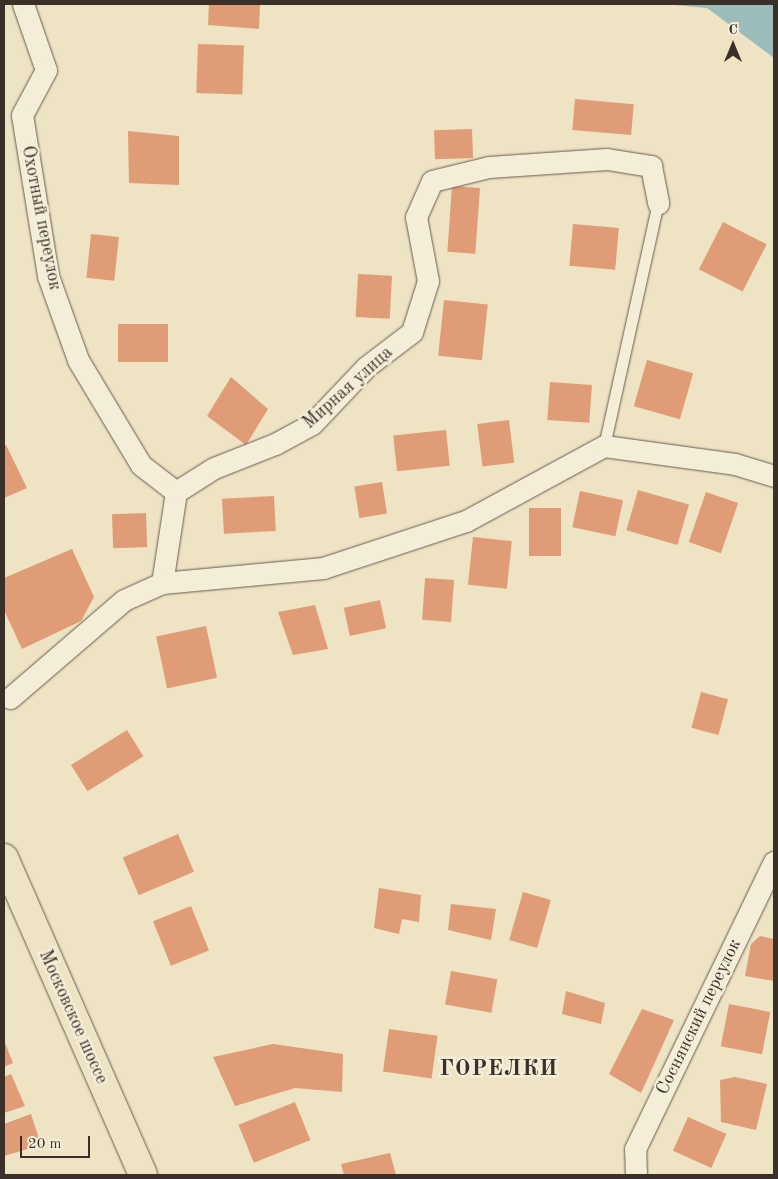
<!DOCTYPE html>
<html>
<head>
<meta charset="utf-8">
<style>
	body { margin:0 }
	#map { position:relative; width:778px; height:1179px; overflow:hidden; background:#eee3c3; font-family:"Old Standard TT",serif }
	div>[style] { position:absolute }
	.water>* { inset:0; background:#9cbcbc }
	.building>* { inset:0; background:#df9c77; transform-origin:0 0 }
	.roads { filter:drop-shadow(0 0 1px #685c50) drop-shadow(0 0 1px #685c50) }
	.service>* { height:11px; margin:-5.5px; padding:0 5.5px; transform-origin:5.5px; border-radius:5.5px; background:#f4edd8 }
	.minor>* { height:21px; margin:-10.5px; padding:0 10.5px; transform-origin:10.5px; border-radius:10.5px; background:#f4edd8 }
	.primary>* { height:28px; margin:-14px; padding:0 14px; transform-origin:14px; border-radius:14px; background:#eee3c3 }
	span { translate:-50% -50%; white-space:nowrap; text-align:center; line-height:1.15; -webkit-text-stroke:5px #f4edd8; paint-order:stroke }
	.street-label { font-size:18px; color:#3b2f29 }
	.district-label { font-size:22px; color:#3b2f29; font-weight:700; letter-spacing:1px }
	.frame { position:absolute; inset:0; border:5px solid #3b2f29; pointer-events:none }
	.north { position:absolute; left:708px; top:20px; width:50px; height:50px; -webkit-text-stroke:4px #f4edd8; paint-order:stroke; rotate:0deg; font-size:14px; font-weight:700; line-height:20px; text-align:center; color:#3b2f29 }
	.north::after { content:''; display:block; margin:auto; width:18px; height:22px; background:#3b2f29; clip-path:polygon(50% 0,100% 100%,50% 72%,0 100%) }
	.scale { position:absolute; left:20px; top:1136px; width:70px; height:22px; box-sizing:border-box; border:2px solid #3b2f29; border-top:0; padding-left:6px; font-size:15px; line-height:18px; white-space:nowrap; color:#3b2f29; -webkit-text-stroke:4px #f4edd8; paint-order:stroke }
</style>
</head>
<body>
<div id="map">
	<div class="water">
		<div style="clip-path:polygon(664px 4px,774px 4px,774px 58px,707px 8px)"></div>
	</div>
	<div class="building">
		<div style="clip-path:polygon(209px 4px,260px 4px,259px 29px,208px 25px)"></div>
		<div style="left:198px;top:44px;width:46px;height:49px;rotate:2deg"></div>
		<div style="left:575px;top:99px;width:59px;height:31px;rotate:5deg"></div>
		<div style="left:472px;top:129px;width:29px;height:38px;rotate:88deg"></div>
		<div style="clip-path:polygon(128px 131px,179px 136px,179px 185px,129px 183px)"></div>
		<div style="left:452px;top:186px;width:28px;height:66px;rotate:4deg"></div>
		<div style="left:723px;top:222px;width:49px;height:53px;rotate:27deg"></div>
		<div style="left:573px;top:224px;width:46px;height:42px;rotate:5deg"></div>
		<div style="left:91px;top:234px;width:28px;height:44px;rotate:6deg"></div>
		<div style="left:358px;top:274px;width:34px;height:43px;rotate:3deg"></div>
		<div style="left:444px;top:300px;width:44px;height:56px;rotate:6deg"></div>
		<div style="left:118px;top:324px;width:50px;height:38px"></div>
		<div style="left:647px;top:360px;width:48px;height:48px;rotate:16deg"></div>
		<div style="clip-path:polygon(231px 377px,268px 409px,246px 445px,207px 416px)"></div>
		<div style="left:550px;top:382px;width:42px;height:38px;rotate:4deg"></div>
		<div style="left:509px;top:420px;width:43px;height:32px;rotate:83deg"></div>
		<div style="left:446px;top:430px;width:36px;height:53px;rotate:84deg"></div>
		<div style="clip-path:polygon(4px 445px,6px 445px,27px 488px,4px 498px)"></div>
		<div style="left:382px;top:482px;width:32px;height:28px;rotate:81deg"></div>
		<div style="left:638px;top:490px;width:53px;height:42px;rotate:16deg"></div>
		<div style="left:580px;top:491px;width:44px;height:37px;rotate:12deg"></div>
		<div style="left:706px;top:492px;width:34px;height:53px;rotate:19deg"></div>
		<div style="left:274px;top:496px;width:35px;height:52px;rotate:87deg"></div>
		<div style="left:529px;top:508px;width:32px;height:48px"></div>
		<div style="left:146px;top:513px;width:34px;height:34px;rotate:88deg"></div>
		<div style="left:473px;top:537px;width:39px;height:48px;rotate:6deg"></div>
		<div style="clip-path:polygon(72px 549px,94px 597px,81px 621px,22px 649px,4px 610px,4px 578px)"></div>
		<div style="left:454px;top:580px;width:42px;height:29px;rotate:94deg"></div>
		<div style="left:380px;top:600px;width:29px;height:37px;rotate:78deg"></div>
		<div style="clip-path:polygon(315px 605px,328px 649px,293px 655px,278px 612px)"></div>
		<div style="left:206px;top:626px;width:53px;height:51px;rotate:78deg"></div>
		<div style="left:701px;top:692px;width:28px;height:37px;rotate:15deg"></div>
		<div style="left:127px;top:730px;width:31px;height:66px;rotate:58deg"></div>
		<div style="left:178px;top:834px;width:41px;height:60px;rotate:67deg"></div>
		<div style="clip-path:polygon(379px 888px,421px 895px,419px 922px,402px 919px,399px 934px,374px 928px)"></div>
		<div style="left:523px;top:892px;width:29px;height:50px;rotate:16deg"></div>
		<div style="clip-path:polygon(451px 904px,496px 909px,491px 940px,448px 930px)"></div>
		<div style="left:191px;top:906px;width:48px;height:41px;rotate:68deg"></div>
		<div style="clip-path:polygon(760px 936px,774px 939px,774px 981px,745px 976px,751px 944px)"></div>
		<div style="left:451px;top:971px;width:47px;height:34px;rotate:10deg"></div>
		<div style="clip-path:polygon(566px 991px,605px 1003px,601px 1024px,562px 1014px)"></div>
		<div style="left:729px;top:1004px;width:42px;height:43px;rotate:11deg"></div>
		<div style="clip-path:polygon(642px 1009px,674px 1020px,641px 1093px,609px 1074px)"></div>
		<div style="left:389px;top:1029px;width:49px;height:43px;rotate:8deg"></div>
		<div style="clip-path:polygon(4px 1040px,13px 1063px,4px 1067px)"></div>
		<div style="clip-path:polygon(273px 1044px,343px 1054px,342px 1092px,295px 1088px,235px 1106px,213px 1057px)"></div>
		<div style="clip-path:polygon(11px 1074px,25px 1106px,4px 1113px,4px 1077px)"></div>
		<div style="clip-path:polygon(735px 1077px,767px 1084px,756px 1130px,721px 1122px,720px 1080px)"></div>
		<div style="left:295px;top:1102px;width:41px;height:61px;rotate:68deg"></div>
		<div style="clip-path:polygon(31px 1114px,41px 1145px,4px 1156px,4px 1124px)"></div>
		<div style="left:688px;top:1117px;width:42px;height:37px;rotate:24deg"></div>
		<div style="clip-path:polygon(390px 1153px,396px 1175px,344px 1175px,341px 1164px)"></div>
	</div>
	<div class="roads">
		<div class="service">
			<div style="left:604px;top:446px;width:249px;rotate:-77.5deg"></div>
		</div>
		<div class="minor">
			<div style="left:23px;top:4px;width:70px;rotate:70.8deg"></div>
			<div style="left:46px;top:70px;width:51px;rotate:118.1deg"></div>
			<div style="left:22px;top:115px;width:163px;rotate:80.8deg"></div>
			<div style="left:48px;top:276px;width:89px;rotate:70.3deg"></div>
			<div style="left:78px;top:360px;width:122px;rotate:59deg"></div>
			<div style="left:141px;top:465px;width:44px;rotate:37.6deg"></div>
			<div style="left:176px;top:492px;width:92px;rotate:98.7deg"></div>
			<div style="left:176px;top:492px;width:45px;rotate:-32.3deg"></div>
			<div style="left:214px;top:468px;width:66px;rotate:-21.5deg"></div>
			<div style="left:275px;top:444px;width:42px;rotate:-28.4deg"></div>
			<div style="left:312px;top:424px;width:79px;rotate:-46.5deg"></div>
			<div style="left:366px;top:367px;width:58px;rotate:-37.3deg"></div>
			<div style="left:412px;top:332px;width:53px;rotate:-72.6deg"></div>
			<div style="left:428px;top:281px;width:65px;rotate:-100.6deg"></div>
			<div style="left:416px;top:217px;width:39px;rotate:-66deg"></div>
			<div style="left:432px;top:181px;width:59px;rotate:-13.8deg"></div>
			<div style="left:489px;top:167px;width:118px;rotate:-3.9deg"></div>
			<div style="left:607px;top:159px;width:45px;rotate:9deg"></div>
			<div style="left:651px;top:166px;width:38px;rotate:79deg"></div>
			<div style="left:10px;top:698px;width:150px;rotate:-40.7deg"></div>
			<div style="left:124px;top:600px;width:42px;rotate:-24.1deg"></div>
			<div style="left:162px;top:583px;width:162px;rotate:-5.3deg"></div>
			<div style="left:323px;top:568px;width:151px;rotate:-18.2deg"></div>
			<div style="left:466px;top:521px;width:157px;rotate:-28.5deg"></div>
			<div style="left:604px;top:446px;width:132px;rotate:7.8deg"></div>
			<div style="left:735px;top:464px;width:41px;rotate:17.1deg"></div>
			<div style="left:636px;top:1175px;width:26px;rotate:-92deg"></div>
			<div style="left:635px;top:1149px;width:319px;rotate:-64.2deg"></div>
		</div>
		<div class="primary">
			<div style="left:4px;top:858px;width:346px;rotate:66.3deg"></div>
		</div>
	</div>
	<div class="street-label">
		<span style="left:41px;top:218px;rotate:79deg">Охотный переулок</span>
		<span style="left:348px;top:388px;rotate:-42deg">Мирная улица</span>
		<span style="left:73px;top:1017px;rotate:66deg">Московское шоссе</span>
		<span style="left:699px;top:1017px;rotate:-64deg">Соснянский переулок</span>
	</div>
	<div class="district-label">
		<span style="left:499px;top:1070px">ГОРЕЛКИ</span>
	</div>
	<div class="frame"></div>
	<div class="north">С</div>
	<div class="scale">20 m</div>
</div>
</body>
</html>
